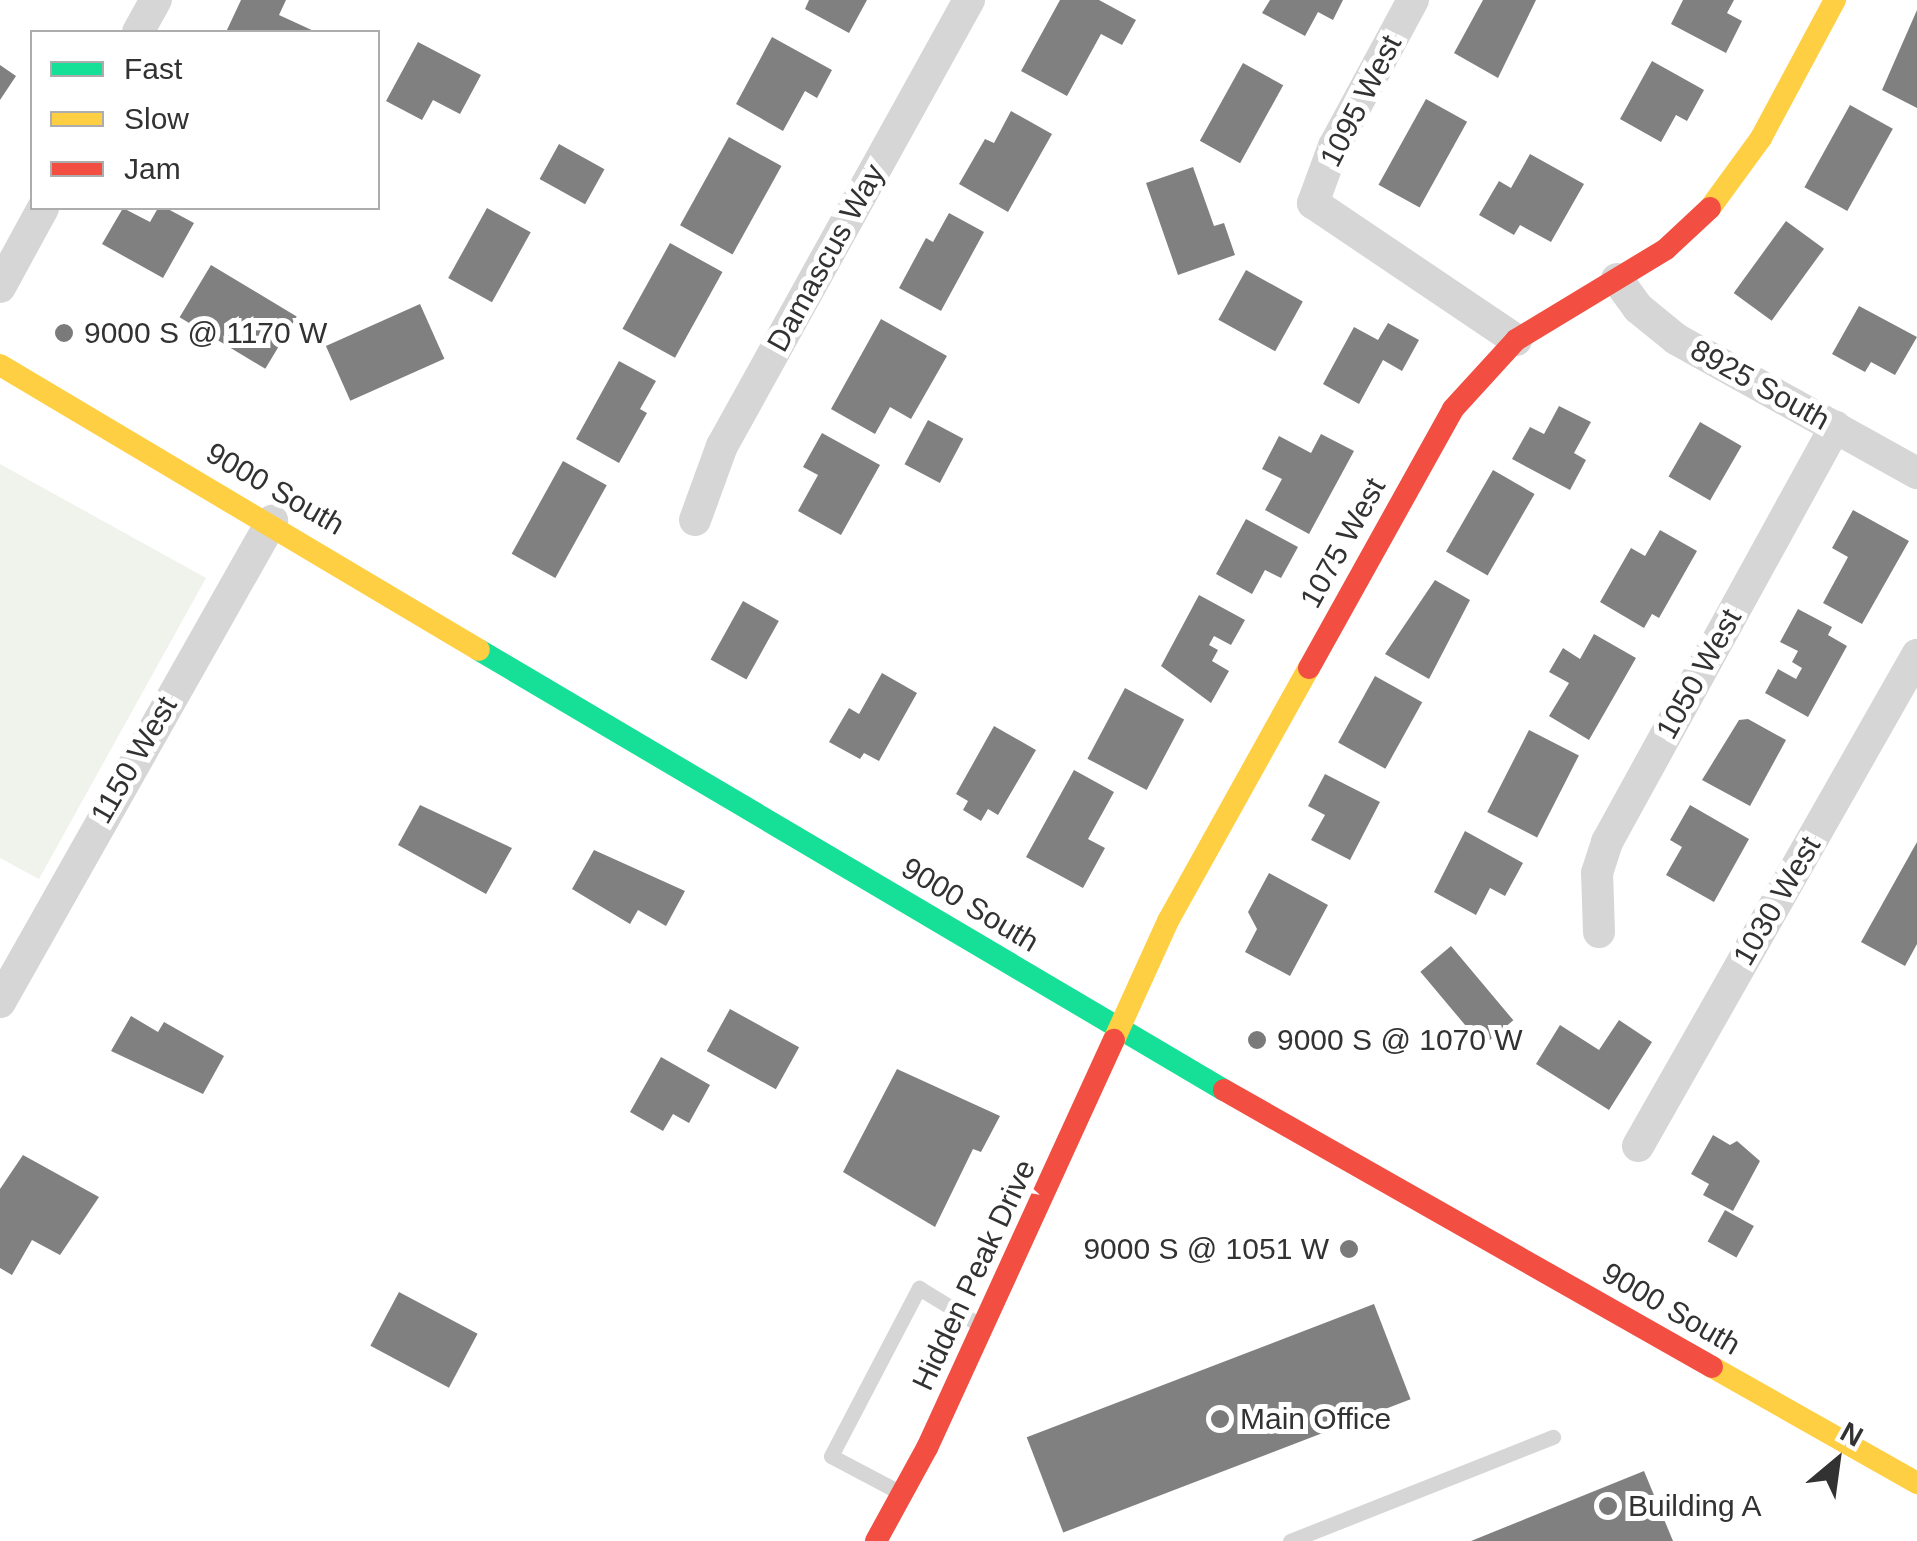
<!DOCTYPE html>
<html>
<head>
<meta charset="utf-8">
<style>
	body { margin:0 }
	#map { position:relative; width:1917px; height:1541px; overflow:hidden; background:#fff; font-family:Helvetica,sans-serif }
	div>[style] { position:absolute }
	.green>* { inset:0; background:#f0f2ec }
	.building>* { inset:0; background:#808080; transform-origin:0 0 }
	.lane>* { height:15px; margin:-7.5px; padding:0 7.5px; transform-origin:7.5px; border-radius:7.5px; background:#d6d6d6 }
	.street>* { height:32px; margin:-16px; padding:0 16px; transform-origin:16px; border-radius:16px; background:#d6d6d6 }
	.fast>* { height:22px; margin:-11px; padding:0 11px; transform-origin:11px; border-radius:11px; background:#16e098 }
	.slow>* { height:22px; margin:-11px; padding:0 11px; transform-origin:11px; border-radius:11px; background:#ffcf43 }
	.jam>* { height:22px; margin:-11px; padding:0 11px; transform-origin:11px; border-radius:11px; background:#f24e42 }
	.dots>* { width:28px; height:28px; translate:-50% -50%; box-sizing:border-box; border:5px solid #fff; border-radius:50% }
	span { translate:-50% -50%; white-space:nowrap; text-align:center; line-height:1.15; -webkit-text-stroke:10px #fff; paint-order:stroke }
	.street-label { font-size:30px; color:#323232 }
	.poi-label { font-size:30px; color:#323232 }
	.left { translate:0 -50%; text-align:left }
	.right { translate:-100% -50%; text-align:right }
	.legend { position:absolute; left:30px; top:30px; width:350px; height:180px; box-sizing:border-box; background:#fff; border:2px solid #adadad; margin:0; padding:12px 18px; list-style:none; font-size:30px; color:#323232 }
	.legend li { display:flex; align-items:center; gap:20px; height:50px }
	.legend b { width:50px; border:2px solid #adadad }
	.north { position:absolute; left:1787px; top:1411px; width:100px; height:100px; -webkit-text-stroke:8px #fff; paint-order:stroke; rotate:29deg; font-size:28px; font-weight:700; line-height:40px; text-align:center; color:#323232 }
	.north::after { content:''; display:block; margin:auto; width:35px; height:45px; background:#323232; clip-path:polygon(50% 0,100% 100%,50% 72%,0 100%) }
</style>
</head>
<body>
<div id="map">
	<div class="green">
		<div style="clip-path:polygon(0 464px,206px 578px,39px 879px,0 858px)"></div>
	</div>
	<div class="building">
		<div style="clip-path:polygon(241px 0,286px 0,279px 15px,316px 32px,226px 32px)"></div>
		<div style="clip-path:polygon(809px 0,867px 0,849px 33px,805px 9px)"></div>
		<div style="clip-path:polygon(1060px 0,1099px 0,1136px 20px,1122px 45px,1101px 34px,1067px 96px,1021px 71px)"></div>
		<div style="clip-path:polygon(1270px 0,1343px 0,1333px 20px,1318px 12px,1305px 36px,1262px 13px)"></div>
		<div style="clip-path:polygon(1483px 0,1536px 0,1498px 78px,1454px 53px)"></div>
		<div style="clip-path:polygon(1683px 0,1734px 0,1727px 13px,1742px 21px,1726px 53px,1671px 24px)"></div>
		<div style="clip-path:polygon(1917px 10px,1917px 108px,1882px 90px)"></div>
		<div style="clip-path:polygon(772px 37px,832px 70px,817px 98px,805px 91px,783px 131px,736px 104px)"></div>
		<div style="clip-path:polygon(418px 42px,481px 75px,460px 114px,433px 100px,422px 120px,386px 101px)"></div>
		<div style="clip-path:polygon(1652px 61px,1704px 90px,1687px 121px,1676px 115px,1661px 142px,1620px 119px)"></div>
		<div style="left:1243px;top:63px;width:46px;height:89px;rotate:29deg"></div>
		<div style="clip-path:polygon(0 65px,16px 76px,0 100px)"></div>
		<div style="left:1426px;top:99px;width:47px;height:98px;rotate:29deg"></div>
		<div style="left:1850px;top:105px;width:49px;height:94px;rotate:29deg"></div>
		<div style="clip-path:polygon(1011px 111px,1052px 134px,1008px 212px,959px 184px,985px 139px,994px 143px)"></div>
		<div style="left:729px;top:137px;width:60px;height:101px;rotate:29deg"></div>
		<div style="left:559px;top:144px;width:52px;height:40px;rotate:29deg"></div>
		<div style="clip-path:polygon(1530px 154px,1584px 184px,1551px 242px,1520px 225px,1514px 235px,1479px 215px,1499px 181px,1511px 188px)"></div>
		<div style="clip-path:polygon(1193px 167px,1214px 226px,1224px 223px,1235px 255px,1178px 275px,1146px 183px)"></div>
		<div style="clip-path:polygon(123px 208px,150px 222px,158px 208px,166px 208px,194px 223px,163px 278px,102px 244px)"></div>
		<div style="left:487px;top:208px;width:50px;height:80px;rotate:29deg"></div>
		<div style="clip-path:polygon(949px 213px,984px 232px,941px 311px,899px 288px,926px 238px,933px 242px)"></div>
		<div style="left:1786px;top:221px;width:47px;height:89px;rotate:36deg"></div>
		<div style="left:670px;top:243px;width:60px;height:98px;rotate:29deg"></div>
		<div style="left:211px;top:265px;width:100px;height:61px;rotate:31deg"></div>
		<div style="left:1246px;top:270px;width:65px;height:57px;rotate:29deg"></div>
		<div style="left:420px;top:304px;width:60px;height:103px;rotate:66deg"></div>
		<div style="clip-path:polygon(1859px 306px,1917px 337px,1895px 375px,1871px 362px,1865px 372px,1832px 354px)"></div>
		<div style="clip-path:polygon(881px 319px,947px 356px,911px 419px,890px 407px,875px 434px,831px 409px)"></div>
		<div style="clip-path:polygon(1388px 323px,1419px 340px,1402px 371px,1383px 360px,1359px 404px,1323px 384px,1354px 327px,1378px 340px)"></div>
		<div style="clip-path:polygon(619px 361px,656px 381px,640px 409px,647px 413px,619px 463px,576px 439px)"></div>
		<div style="clip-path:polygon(1559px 406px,1591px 422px,1574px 453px,1586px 460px,1570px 490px,1512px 459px,1530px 427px,1544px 434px)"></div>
		<div style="left:928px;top:420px;width:40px;height:50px;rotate:28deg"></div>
		<div style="left:1700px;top:422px;width:48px;height:63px;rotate:30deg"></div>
		<div style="clip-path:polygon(822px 433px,880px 465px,841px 535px,798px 511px,818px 475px,803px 467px)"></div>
		<div style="clip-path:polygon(1321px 434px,1354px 451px,1309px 534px,1265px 510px,1282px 479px,1262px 469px,1279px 436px,1311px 453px)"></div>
		<div style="left:563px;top:461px;width:50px;height:106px;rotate:29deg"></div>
		<div style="left:1493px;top:470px;width:48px;height:94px;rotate:30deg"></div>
		<div style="clip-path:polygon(1853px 510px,1909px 541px,1862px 624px,1823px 603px,1848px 557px,1832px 548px)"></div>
		<div style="clip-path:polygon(1246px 519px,1298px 547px,1281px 578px,1265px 570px,1252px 594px,1216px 574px)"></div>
		<div style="clip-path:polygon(1660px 530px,1697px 551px,1659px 618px,1652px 614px,1644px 628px,1600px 602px,1631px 548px,1645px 556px)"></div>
		<div style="clip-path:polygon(1435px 580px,1470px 600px,1429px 679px,1385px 654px)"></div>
		<div style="clip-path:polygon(1199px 595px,1245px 620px,1231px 645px,1214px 636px,1209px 645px,1218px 650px,1212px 661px,1229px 671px,1211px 703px,1161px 666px)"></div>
		<div style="left:743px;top:601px;width:41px;height:67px;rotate:29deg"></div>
		<div style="clip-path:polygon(1798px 609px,1832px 627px,1828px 635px,1847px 646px,1808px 717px,1765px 693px,1778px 669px,1796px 679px,1802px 668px,1792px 662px,1798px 651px,1780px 642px)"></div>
		<div style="clip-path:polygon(1594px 634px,1636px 658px,1589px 740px,1549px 716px,1569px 683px,1549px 672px,1563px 648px,1580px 659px)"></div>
		<div style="clip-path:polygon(882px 673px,917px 693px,879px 761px,864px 753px,860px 759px,829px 742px,849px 708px,859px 714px)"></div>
		<div style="left:1375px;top:676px;width:54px;height:76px;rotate:29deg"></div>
		<div style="left:1125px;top:688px;width:67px;height:80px;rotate:28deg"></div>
		<div style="clip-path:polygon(1748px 719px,1786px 740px,1750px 806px,1702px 780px,1739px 720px)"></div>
		<div style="clip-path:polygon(994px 726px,1036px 750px,998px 815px,988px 809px,981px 821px,963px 810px,968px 801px,956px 794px)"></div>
		<div style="left:1529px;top:730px;width:56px;height:92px;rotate:27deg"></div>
		<div style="clip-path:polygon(1074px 770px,1114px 792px,1088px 839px,1105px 848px,1083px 888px,1026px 857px)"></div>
		<div style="clip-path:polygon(1325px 774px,1380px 802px,1350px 860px,1311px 840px,1325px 815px,1308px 806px)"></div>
		<div style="clip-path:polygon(420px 805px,512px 848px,486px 894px,398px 845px)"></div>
		<div style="clip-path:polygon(1690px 805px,1749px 839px,1714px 902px,1666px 875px,1682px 847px,1670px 840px)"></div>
		<div style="clip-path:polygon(1465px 831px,1523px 863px,1505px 896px,1490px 888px,1476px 915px,1434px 892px)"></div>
		<div style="clip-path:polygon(1917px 842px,1917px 944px,1905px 966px,1861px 942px)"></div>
		<div style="clip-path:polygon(594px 850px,685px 891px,666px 926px,638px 910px,630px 924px,572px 889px)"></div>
		<div style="clip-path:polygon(1269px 873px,1328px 905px,1290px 976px,1245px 952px,1257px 929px,1248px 912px)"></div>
		<div style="left:1451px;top:946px;width:97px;height:40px;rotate:50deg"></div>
		<div style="left:730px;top:1009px;width:79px;height:48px;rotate:29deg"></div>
		<div style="clip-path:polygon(131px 1016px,158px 1032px,164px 1022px,224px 1056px,203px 1094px,111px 1051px)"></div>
		<div style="clip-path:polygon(1619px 1020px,1652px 1042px,1609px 1110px,1536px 1064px,1560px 1025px,1599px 1050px)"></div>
		<div style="clip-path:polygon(661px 1057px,710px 1085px,689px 1123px,673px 1114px,663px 1131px,630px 1112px)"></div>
		<div style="clip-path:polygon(897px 1069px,1000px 1116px,981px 1152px,973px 1149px,935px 1227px,843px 1172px)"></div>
		<div style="clip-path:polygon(1713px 1135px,1730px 1145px,1737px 1141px,1760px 1161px,1733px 1211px,1703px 1195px,1709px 1184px,1691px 1174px)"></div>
		<div style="clip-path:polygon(23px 1155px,99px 1197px,60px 1255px,32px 1240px,12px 1275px,0 1268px,0 1189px)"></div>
		<div style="left:1725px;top:1210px;width:33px;height:36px;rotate:29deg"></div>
		<div style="left:399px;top:1292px;width:89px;height:61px;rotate:28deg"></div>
		<div style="left:1374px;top:1304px;width:102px;height:372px;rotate:69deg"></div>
		<div style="clip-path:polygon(1644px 1471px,1673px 1541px,1471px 1541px)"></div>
	</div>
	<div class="lane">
		<div style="left:901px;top:1493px;width:79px;rotate:-152.1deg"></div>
		<div style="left:831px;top:1456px;width:190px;rotate:-62.4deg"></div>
		<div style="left:919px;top:1288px;width:69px;rotate:31.4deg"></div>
		<div style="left:1290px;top:1541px;width:283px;rotate:-21.6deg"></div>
	</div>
	<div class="street">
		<div style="left:1413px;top:0;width:166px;rotate:118.4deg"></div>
		<div style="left:1334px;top:146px;width:61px;rotate:110.2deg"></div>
		<div style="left:1313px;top:203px;width:245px;rotate:34deg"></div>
		<div style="left:138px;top:32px;width:37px;rotate:-61deg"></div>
		<div style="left:1617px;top:279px;width:36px;rotate:54deg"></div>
		<div style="left:1638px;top:308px;width:49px;rotate:39.2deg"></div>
		<div style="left:1676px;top:339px;width:276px;rotate:29.1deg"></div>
		<div style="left:0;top:287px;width:90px;rotate:-61.4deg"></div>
		<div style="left:695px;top:520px;width:79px;rotate:-70deg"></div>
		<div style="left:722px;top:446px;width:510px;rotate:-61.02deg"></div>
		<div style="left:1599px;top:932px;width:59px;rotate:-91.9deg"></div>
		<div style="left:1597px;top:873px;width:33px;rotate:-72deg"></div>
		<div style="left:1607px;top:842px;width:474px;rotate:-61.2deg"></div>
		<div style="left:0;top:1002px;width:553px;rotate:-60.51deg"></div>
		<div style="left:1638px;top:1146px;width:565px;rotate:-60.39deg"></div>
	</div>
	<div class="fast">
		<div style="left:479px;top:650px;width:865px;rotate:30.57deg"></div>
	</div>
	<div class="slow">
		<div style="left:1710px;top:208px;width:87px;rotate:-53.9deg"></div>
		<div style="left:1761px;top:138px;width:157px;rotate:-61.8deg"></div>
		<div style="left:0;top:365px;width:557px;rotate:30.75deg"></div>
		<div style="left:1114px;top:1040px;width:131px;rotate:-65.6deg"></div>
		<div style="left:1168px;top:921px;width:290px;rotate:-60.9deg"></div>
		<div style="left:1712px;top:1367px;width:236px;rotate:29.5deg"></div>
	</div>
	<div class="jam">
		<div style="left:1309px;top:668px;width:296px;rotate:-60.9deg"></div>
		<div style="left:1453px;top:409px;width:93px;rotate:-47.6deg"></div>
		<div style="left:1516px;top:340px;width:175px;rotate:-31.2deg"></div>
		<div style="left:1666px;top:249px;width:60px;rotate:-43deg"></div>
		<div style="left:1224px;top:1090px;width:561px;rotate:29.58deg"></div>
		<div style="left:876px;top:1541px;width:106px;rotate:-61.3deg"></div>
		<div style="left:927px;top:1448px;width:449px;rotate:-65.4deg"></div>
	</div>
	<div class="dots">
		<div style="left:64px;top:333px;background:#7a7a7a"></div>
		<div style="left:1257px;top:1040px;background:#7a7a7a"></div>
		<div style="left:1349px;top:1249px;background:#7a7a7a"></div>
		<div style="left:1220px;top:1419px;background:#7a7a7a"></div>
		<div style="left:1608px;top:1506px;background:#7a7a7a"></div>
	</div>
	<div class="street-label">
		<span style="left:1361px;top:101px;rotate:-63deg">1095 West</span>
		<span style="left:826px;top:258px;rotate:-61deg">Damascus Way</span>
		<span style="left:1760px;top:385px;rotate:29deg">8925 South</span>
		<span style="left:275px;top:489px;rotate:30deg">9000 South</span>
		<span style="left:1343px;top:543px;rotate:-61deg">1075 West</span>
		<span style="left:1699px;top:674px;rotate:-61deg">1050 West</span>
		<span style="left:134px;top:760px;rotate:-60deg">1150 West</span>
		<span style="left:1777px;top:901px;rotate:-60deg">1030 West</span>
		<span style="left:970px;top:905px;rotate:31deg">9000 South</span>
		<span style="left:974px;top:1275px;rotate:-65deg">Hidden Peak Drive</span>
		<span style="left:1671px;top:1309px;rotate:30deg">9000 South</span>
	</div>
	<div class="poi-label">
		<span class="left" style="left:84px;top:333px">9000 S @ 1170 W</span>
		<span class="left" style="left:1277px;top:1040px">9000 S @ 1070 W</span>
		<span class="right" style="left:1329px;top:1249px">9000 S @ 1051 W</span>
		<span class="left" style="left:1240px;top:1419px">Main Office</span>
		<span class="left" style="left:1628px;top:1506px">Building A</span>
	</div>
	<ul class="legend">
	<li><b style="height:12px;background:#16e098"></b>Fast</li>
	<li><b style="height:12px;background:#ffcf43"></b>Slow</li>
	<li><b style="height:12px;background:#f24e42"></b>Jam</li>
	</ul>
	<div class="north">N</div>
</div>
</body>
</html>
